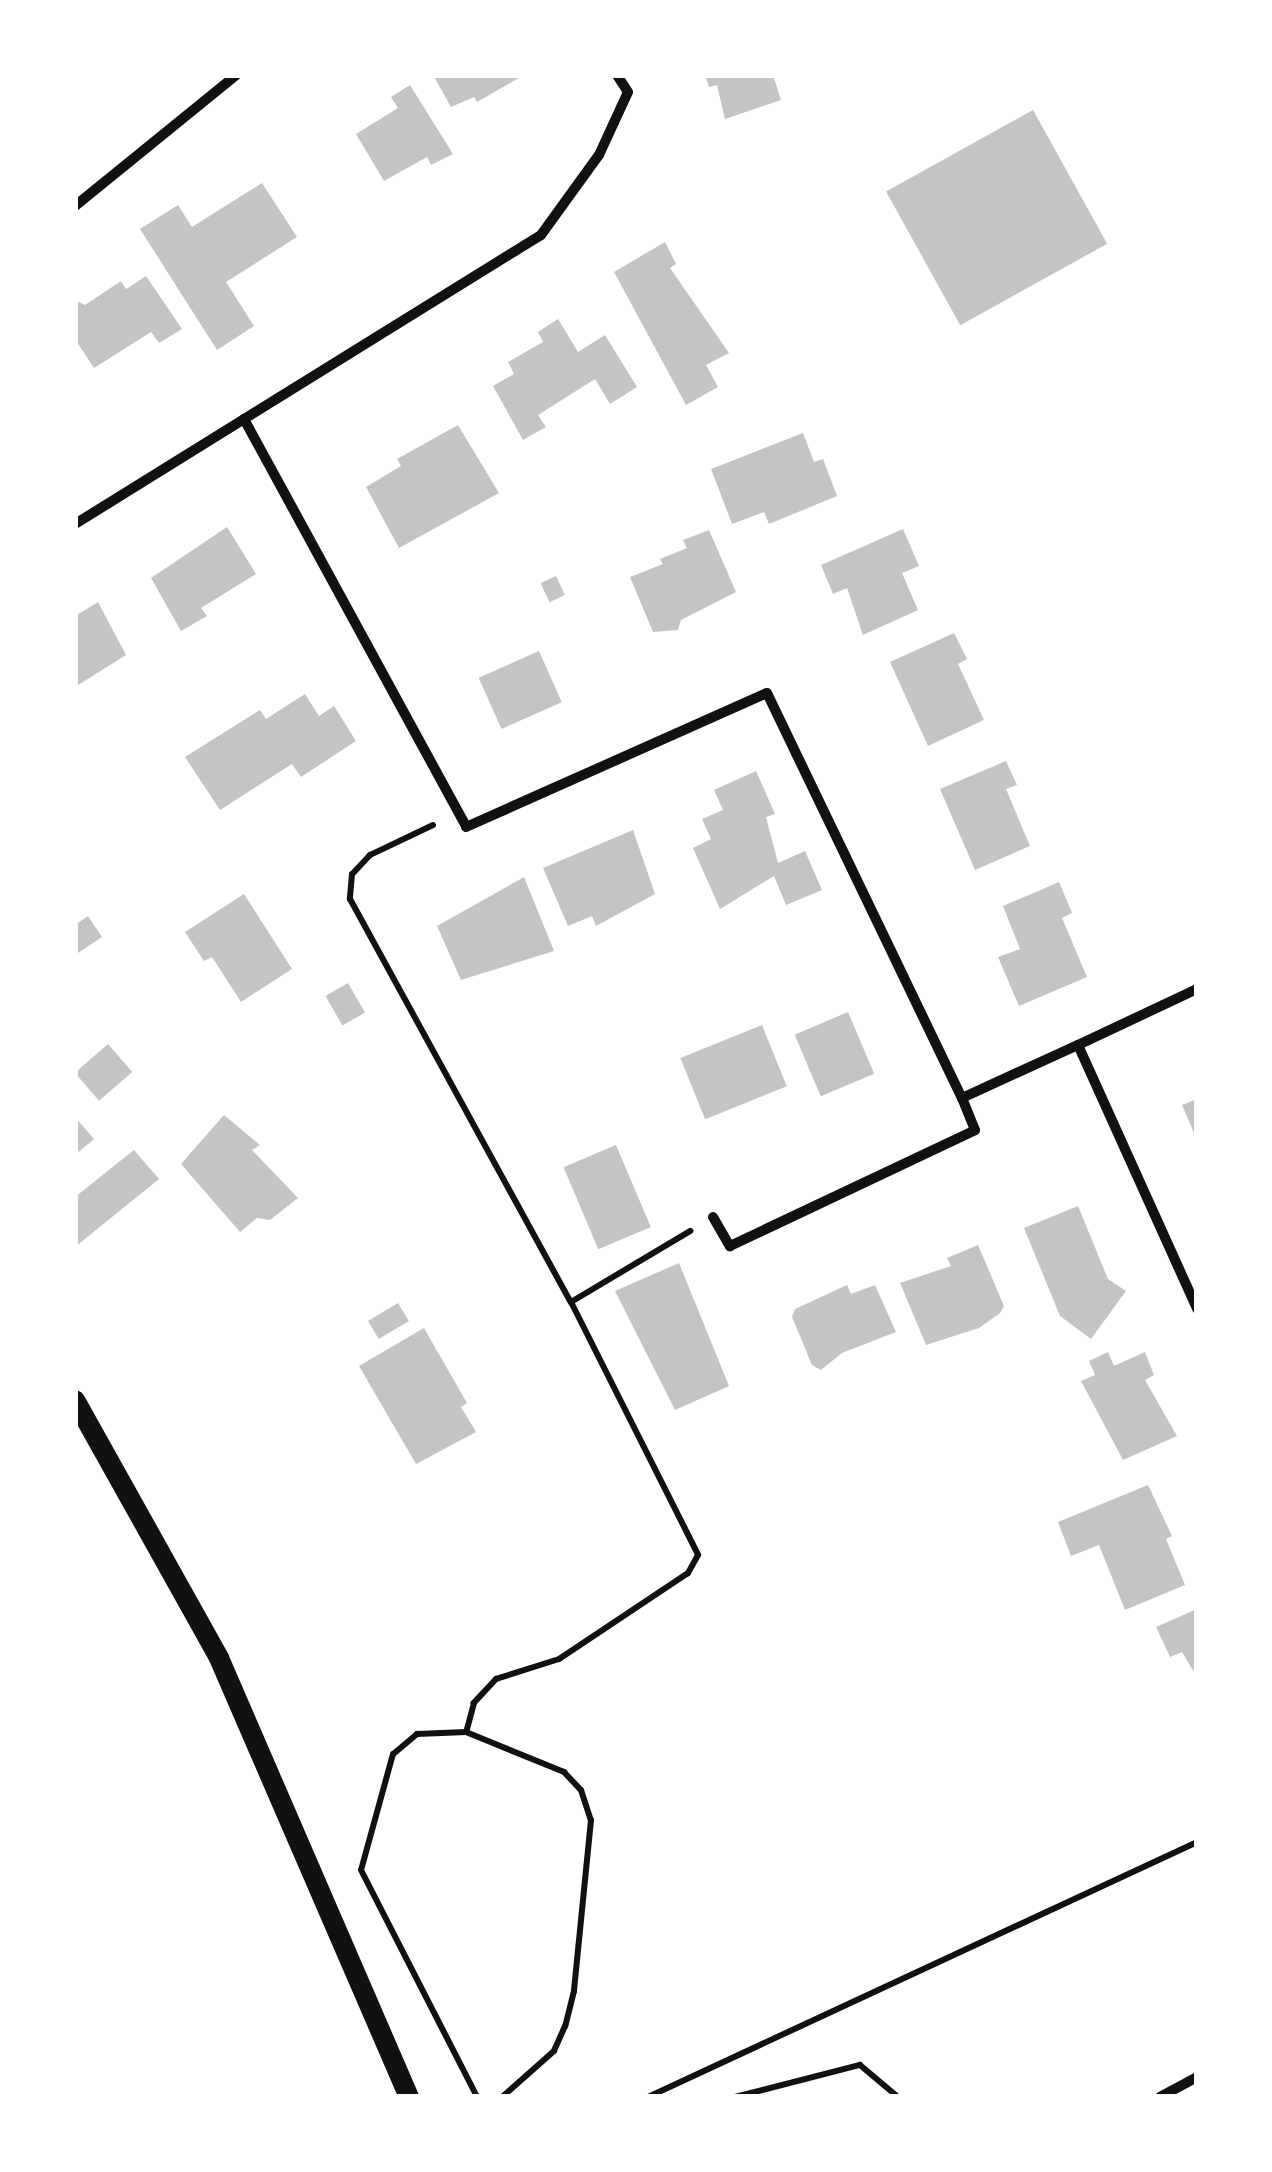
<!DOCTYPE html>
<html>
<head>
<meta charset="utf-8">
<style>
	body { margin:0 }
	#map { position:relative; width:1272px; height:2172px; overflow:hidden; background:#fff; font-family:"Exo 2",sans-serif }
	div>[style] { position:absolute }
	.building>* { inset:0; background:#c4c4c4; transform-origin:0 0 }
	.path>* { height:6px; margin:-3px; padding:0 3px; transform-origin:3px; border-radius:3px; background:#111 }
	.minor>* { height:10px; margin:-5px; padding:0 5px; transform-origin:5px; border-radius:5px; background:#111 }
	.secondary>* { height:20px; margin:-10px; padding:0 10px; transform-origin:10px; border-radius:10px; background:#111 }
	span { translate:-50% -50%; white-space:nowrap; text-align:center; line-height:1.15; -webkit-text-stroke:10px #fff; paint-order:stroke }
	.frame { position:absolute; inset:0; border:78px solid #fff; pointer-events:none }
</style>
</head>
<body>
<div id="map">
	<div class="building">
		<div style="clip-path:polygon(433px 75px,524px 75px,477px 102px,474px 97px,451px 107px)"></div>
		<div style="clip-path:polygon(705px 75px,773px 75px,781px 100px,725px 119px,717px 85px,709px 87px)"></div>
		<div style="clip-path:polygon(410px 85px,453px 154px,431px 165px,427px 157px,384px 181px,356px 134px,398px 108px,391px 97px)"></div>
		<div style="left:1033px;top:110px;width:153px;height:168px;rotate:61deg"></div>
		<div style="clip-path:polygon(262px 183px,297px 237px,226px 282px,254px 326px,217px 350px,140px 229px,178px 205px,192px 227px)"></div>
		<div style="clip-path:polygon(665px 242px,676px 264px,670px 268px,729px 353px,706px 365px,718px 387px,686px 405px,614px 272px)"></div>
		<div style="clip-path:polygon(146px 276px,182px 329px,159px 343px,151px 332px,94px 368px,75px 339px,75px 300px,85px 305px,121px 281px,126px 289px)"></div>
		<div style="clip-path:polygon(558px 319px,578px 352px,605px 335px,637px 387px,610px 404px,595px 379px,538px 415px,546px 427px,523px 440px,493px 386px,514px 374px,508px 362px,543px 342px,538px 332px)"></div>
		<div style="clip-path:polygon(458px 425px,499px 493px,399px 548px,366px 487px,401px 466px,397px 459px)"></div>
		<div style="clip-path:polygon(803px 433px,814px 462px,823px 459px,837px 496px,769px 524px,764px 512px,732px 524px,711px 469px)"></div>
		<div style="clip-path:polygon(227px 527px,256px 574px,201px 608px,207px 616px,181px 631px,151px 578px)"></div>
		<div style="clip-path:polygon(903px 529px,919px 566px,902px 573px,918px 610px,863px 635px,847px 588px,833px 594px,821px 565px)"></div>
		<div style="clip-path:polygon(709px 530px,736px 592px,681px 620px,678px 630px,653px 632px,630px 577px,663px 564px,660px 559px,687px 548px,683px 540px)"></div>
		<div style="left:556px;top:576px;width:21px;height:17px;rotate:65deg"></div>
		<div style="clip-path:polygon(98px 602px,126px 655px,75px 687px,75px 616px)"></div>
		<div style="clip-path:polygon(954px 633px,967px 659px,958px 664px,984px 720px,928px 746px,890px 662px)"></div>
		<div style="left:539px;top:651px;width:56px;height:66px;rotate:66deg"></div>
		<div style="clip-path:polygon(305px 694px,319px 716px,334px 706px,356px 741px,301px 777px,292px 764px,220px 810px,185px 757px,260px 710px,266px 719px)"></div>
		<div style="clip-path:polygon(1006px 761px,1017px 785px,1006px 789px,1030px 846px,975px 870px,940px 789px)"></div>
		<div style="clip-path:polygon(756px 771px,775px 814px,766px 817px,778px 863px,805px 851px,822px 890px,786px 905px,774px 876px,720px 909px,693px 848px,711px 839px,702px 819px,723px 810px,714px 790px)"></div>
		<div style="clip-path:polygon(633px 830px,655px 894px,596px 926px,592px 916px,568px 926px,543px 868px)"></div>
		<div style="clip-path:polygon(524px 877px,554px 951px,461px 980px,437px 926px)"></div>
		<div style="clip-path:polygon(1059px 882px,1072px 913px,1062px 918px,1087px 977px,1019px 1006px,998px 957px,1020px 949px,1003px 906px)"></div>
		<div style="clip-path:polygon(244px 894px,292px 969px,241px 1002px,212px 957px,204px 961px,185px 932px)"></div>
		<div style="clip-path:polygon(88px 916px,102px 937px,75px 955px,75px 925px)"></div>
		<div style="left:348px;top:983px;width:34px;height:26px;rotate:60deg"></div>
		<div style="left:848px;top:1012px;width:67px;height:58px;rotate:67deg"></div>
		<div style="left:762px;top:1025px;width:66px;height:88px;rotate:68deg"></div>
		<div style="left:108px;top:1044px;width:37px;height:44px;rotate:49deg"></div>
		<div style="clip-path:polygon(1197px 1099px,1197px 1140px,1182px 1105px)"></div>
		<div style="clip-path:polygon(224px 1115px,260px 1145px,252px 1150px,298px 1198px,270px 1220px,257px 1218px,240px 1232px,181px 1164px)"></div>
		<div style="clip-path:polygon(75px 1117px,94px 1139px,75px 1155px)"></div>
		<div style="left:616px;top:1145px;width:89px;height:57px;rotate:67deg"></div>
		<div style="clip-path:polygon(134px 1150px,159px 1179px,75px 1247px,75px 1197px)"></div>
		<div style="clip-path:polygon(1078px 1206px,1108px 1279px,1126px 1291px,1091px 1339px,1060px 1316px,1024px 1228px)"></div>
		<div style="clip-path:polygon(978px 1245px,1004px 1306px,1000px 1313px,979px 1328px,926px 1345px,900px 1283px,951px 1266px,947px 1258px)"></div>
		<div style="clip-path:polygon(679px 1263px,729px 1386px,675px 1410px,615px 1291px)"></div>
		<div style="clip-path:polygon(847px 1285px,851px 1294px,875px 1285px,896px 1332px,842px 1353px,821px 1370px,812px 1365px,792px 1317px,795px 1309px)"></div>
		<div style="left:398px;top:1303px;width:21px;height:35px;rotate:59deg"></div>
		<div style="clip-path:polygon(424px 1328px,467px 1403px,461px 1407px,476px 1432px,416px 1464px,359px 1366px)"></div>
		<div style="clip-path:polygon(1108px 1352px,1114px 1366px,1145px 1352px,1154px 1375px,1145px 1380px,1177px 1436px,1123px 1460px,1081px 1381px,1095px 1375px,1089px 1361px)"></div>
		<div style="clip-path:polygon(1148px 1485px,1172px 1536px,1166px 1539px,1185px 1585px,1125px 1610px,1099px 1545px,1071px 1556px,1058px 1522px)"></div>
		<div style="clip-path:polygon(1197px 1609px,1197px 1677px,1182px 1652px,1170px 1657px,1156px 1627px)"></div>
	</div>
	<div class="path">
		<div style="left:433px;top:825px;width:70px;rotate:154.5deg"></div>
		<div style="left:370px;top:855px;width:26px;rotate:133deg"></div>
		<div style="left:352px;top:874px;width:25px;rotate:95deg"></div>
		<div style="left:350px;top:899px;width:460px;rotate:61.3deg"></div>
		<div style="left:571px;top:1302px;width:283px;rotate:63.3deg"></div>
		<div style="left:698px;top:1555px;width:21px;rotate:119deg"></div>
		<div style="left:688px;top:1573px;width:155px;rotate:146.3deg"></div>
		<div style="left:559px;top:1659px;width:66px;rotate:162.4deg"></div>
		<div style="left:496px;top:1679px;width:33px;rotate:133deg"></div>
		<div style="left:474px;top:1703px;width:30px;rotate:105deg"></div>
		<div style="left:466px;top:1732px;width:49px;rotate:177.7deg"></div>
		<div style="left:417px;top:1734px;width:31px;rotate:140deg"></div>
		<div style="left:393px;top:1754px;width:120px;rotate:105.4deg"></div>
		<div style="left:361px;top:1870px;width:255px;rotate:62.9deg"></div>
		<div style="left:571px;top:1302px;width:139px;rotate:-30.8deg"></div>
		<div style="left:466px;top:1732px;width:106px;rotate:22.2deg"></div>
		<div style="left:564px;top:1772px;width:25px;rotate:47deg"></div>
		<div style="left:581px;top:1790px;width:32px;rotate:72deg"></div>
		<div style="left:591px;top:1820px;width:172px;rotate:95.7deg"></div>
		<div style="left:574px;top:1991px;width:36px;rotate:104deg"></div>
		<div style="left:565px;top:2026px;width:27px;rotate:114deg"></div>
		<div style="left:554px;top:2051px;width:69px;rotate:138.5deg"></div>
		<div style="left:648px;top:2097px;width:605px;rotate:-24.91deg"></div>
		<div style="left:735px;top:2097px;width:129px;rotate:-14.4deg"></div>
		<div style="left:860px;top:2065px;width:50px;rotate:40.1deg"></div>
	</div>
	<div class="minor">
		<div style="left:75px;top:206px;width:208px;rotate:-39.1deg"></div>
		<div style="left:244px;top:419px;width:464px;rotate:61.4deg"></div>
		<div style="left:466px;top:827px;width:329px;rotate:-24deg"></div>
		<div style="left:767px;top:693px;width:449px;rotate:64.3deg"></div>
		<div style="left:962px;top:1098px;width:128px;rotate:-24.6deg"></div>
		<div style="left:1078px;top:1045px;width:290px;rotate:65.7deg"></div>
		<div style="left:75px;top:524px;width:548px;rotate:-31.81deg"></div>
		<div style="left:541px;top:235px;width:99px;rotate:-54.1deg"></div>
		<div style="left:599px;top:155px;width:69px;rotate:-65.3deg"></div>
		<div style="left:628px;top:92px;width:20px;rotate:-123deg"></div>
		<div style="left:1078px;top:1045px;width:132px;rotate:-25.2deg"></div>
		<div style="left:713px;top:1217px;width:34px;rotate:60deg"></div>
		<div style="left:730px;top:1246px;width:271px;rotate:-25.3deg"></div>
		<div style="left:975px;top:1130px;width:35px;rotate:-112deg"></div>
		<div style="left:1160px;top:2097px;width:42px;rotate:-28.4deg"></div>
	</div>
	<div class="secondary">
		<div style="left:75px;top:1400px;width:295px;rotate:60.8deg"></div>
		<div style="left:219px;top:1658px;width:478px;rotate:66.6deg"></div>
	</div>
	<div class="frame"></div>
</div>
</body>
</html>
